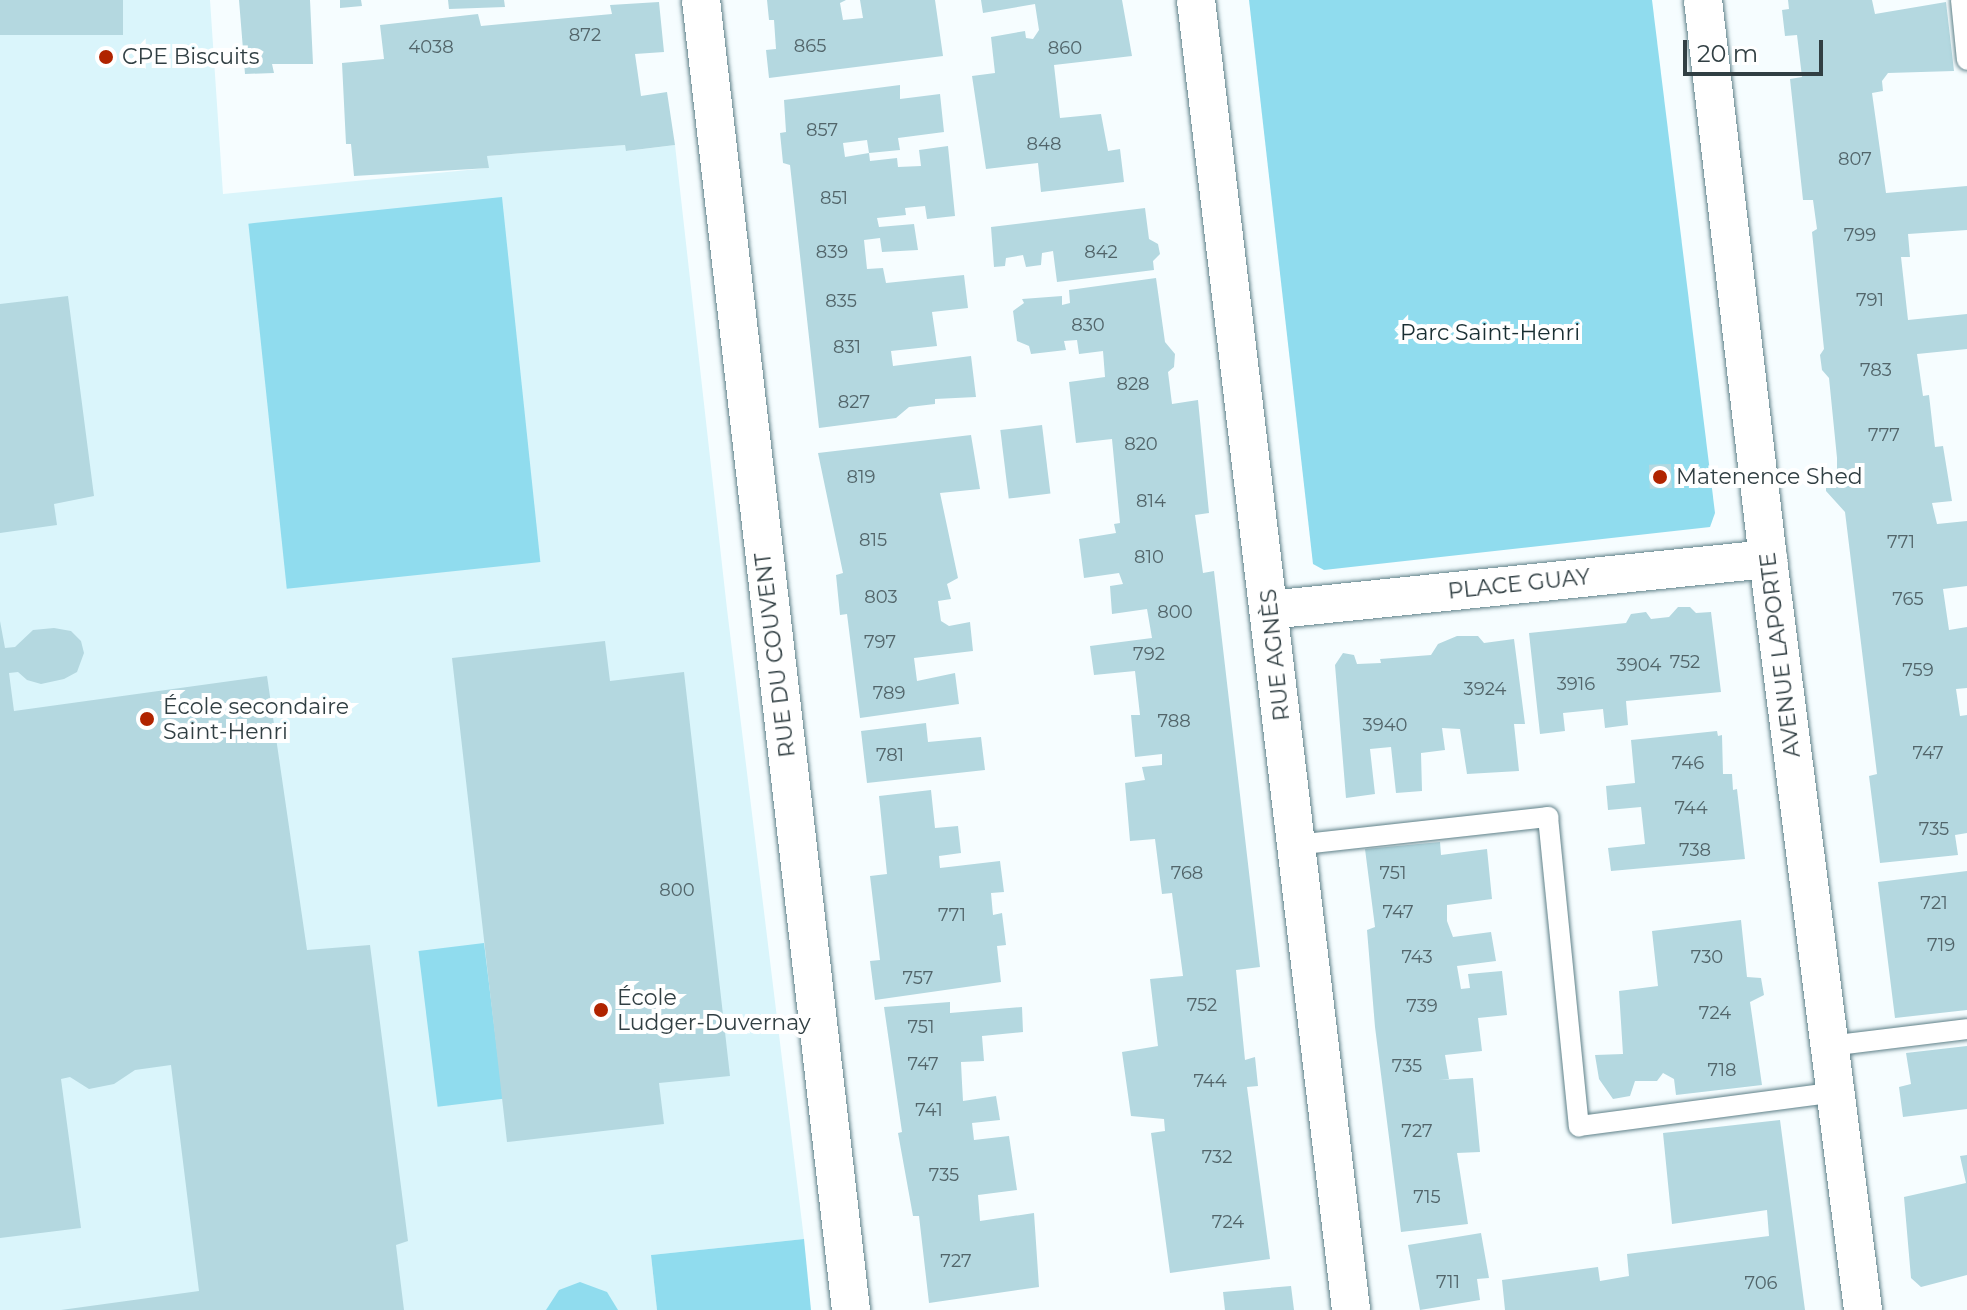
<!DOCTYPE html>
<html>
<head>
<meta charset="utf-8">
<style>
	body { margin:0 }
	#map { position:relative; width:1967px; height:1310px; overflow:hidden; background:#f6fdff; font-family:Montserrat,sans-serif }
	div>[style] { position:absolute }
	.built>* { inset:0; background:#daf5fb }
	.green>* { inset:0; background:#90dcee; transform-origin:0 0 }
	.building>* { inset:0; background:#b4d8e0; transform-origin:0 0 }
	.roads { filter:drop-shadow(0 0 2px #5f8189) drop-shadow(0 0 2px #5f8189) }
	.lane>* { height:20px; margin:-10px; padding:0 10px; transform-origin:10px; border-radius:10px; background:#fff }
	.street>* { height:38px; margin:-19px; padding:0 19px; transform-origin:19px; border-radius:19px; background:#fff }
	.dots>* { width:22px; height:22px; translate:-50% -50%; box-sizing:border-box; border:4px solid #fff; border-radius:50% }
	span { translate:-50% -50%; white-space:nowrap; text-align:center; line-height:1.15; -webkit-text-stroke:8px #fff; paint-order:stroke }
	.number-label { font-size:18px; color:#52656a }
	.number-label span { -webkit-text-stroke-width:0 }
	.poi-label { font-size:22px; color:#313f43 }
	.left { translate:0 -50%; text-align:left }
	.park-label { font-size:22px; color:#192e32 }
	.street-label { font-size:22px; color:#313f43 }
	.scale { position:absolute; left:1683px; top:40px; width:140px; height:36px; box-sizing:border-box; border:4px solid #313f43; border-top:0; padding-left:10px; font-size:24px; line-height:28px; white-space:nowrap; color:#313f43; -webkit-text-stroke:6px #fff; paint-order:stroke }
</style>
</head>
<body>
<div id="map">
	<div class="built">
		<div style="clip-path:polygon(0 0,210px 0,223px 194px,488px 168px,487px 156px,625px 145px,627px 151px,675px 145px,727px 609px,804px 1239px,651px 1255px,657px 1310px,0 1310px)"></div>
	</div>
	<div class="green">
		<div style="clip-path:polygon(1249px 0,1652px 0,1715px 513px,1710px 527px,1324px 570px,1313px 564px)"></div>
		<div style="left:502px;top:197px;width:367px;height:255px;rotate:84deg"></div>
		<div style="left:484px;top:943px;width:157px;height:66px;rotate:83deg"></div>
		<div style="clip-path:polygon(804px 1239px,811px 1310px,657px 1310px,651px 1255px)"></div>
		<div style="clip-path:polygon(580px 1282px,607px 1292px,618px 1310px,546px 1310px,559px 1290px)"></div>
	</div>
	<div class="building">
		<div style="left:0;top:0;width:123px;height:35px"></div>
		<div style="clip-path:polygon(239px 0,310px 0,313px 64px,272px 64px,274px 73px,245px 74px)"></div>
		<div style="clip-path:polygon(340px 0,361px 0,362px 6px,340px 8px)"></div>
		<div style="clip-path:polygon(448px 0,504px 0,505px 7px,449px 9px)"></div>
		<div style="clip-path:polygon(767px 0,846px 0,840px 3px,843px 20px,863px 18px,860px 0,935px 0,943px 56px,769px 78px,766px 50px,776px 49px,774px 20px,769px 20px)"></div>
		<div style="clip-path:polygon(981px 0,1122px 0,1132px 56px,1054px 65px,1060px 118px,1101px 114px,1108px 151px,1120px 149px,1124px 182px,1041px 192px,1038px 163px,986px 169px,972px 76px,995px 73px,991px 37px,1025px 31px,1026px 38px,1033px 39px,1039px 30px,1035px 4px,983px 13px)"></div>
		<div style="clip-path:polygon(1788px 0,1872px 0,1875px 14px,1946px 2px,1954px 71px,1888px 73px,1882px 81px,1883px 91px,1872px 93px,1886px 193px,1967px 186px,1967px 230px,1908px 234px,1910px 257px,1901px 257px,1908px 320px,1967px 314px,1967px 349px,1917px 354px,1923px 396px,1929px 395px,1935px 447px,1943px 446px,1952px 501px,1932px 503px,1937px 524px,1967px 521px,1967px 586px,1943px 589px,1949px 630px,1967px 627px,1967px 688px,1956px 689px,1960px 716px,1967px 715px,1967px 833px,1955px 835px,1958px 855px,1880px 863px,1869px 776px,1877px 774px,1845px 512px,1826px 491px,1826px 485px,1837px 479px,1837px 458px,1829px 378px,1822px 370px,1820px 355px,1824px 349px,1812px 232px,1817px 229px,1813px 200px,1803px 200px,1790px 79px,1802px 77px,1797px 35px,1785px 36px,1782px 10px,1789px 9px)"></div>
		<div style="clip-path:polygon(659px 2px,664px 52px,635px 54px,641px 96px,667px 92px,675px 145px,626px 151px,625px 145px,487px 156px,489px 168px,354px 176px,351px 144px,346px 144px,342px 63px,384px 59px,380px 25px,478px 14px,481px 26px,612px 14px,610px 5px)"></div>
		<div style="clip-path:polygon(900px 85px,900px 99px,940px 94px,944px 132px,898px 138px,900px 150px,869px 153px,867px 140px,843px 143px,845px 157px,869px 153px,870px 161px,897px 158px,898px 167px,921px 166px,919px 150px,948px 146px,955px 216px,927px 219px,925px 206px,905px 208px,906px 215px,877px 218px,879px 227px,914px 224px,918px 250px,882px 252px,880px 238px,864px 240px,867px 269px,883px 268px,886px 283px,964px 275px,968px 308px,932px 312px,937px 346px,891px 351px,893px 366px,971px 356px,976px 397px,935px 399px,935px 404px,909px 407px,896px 418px,819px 428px,790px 165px,783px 163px,780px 133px,786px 132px,784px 100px)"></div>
		<div style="clip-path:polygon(1145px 208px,1149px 239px,1158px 244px,1160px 254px,1153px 261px,1154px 270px,1057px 282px,1053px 251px,1042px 253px,1041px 265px,1026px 267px,1023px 255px,1006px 258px,1005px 266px,994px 267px,991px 227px)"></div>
		<div style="clip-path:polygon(1156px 278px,1165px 342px,1175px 354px,1174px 367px,1168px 372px,1172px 404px,1198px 400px,1209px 513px,1195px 515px,1203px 573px,1214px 571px,1260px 967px,1236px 970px,1245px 1060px,1255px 1057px,1258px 1086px,1247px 1087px,1270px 1259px,1170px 1273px,1151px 1133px,1165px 1131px,1164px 1119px,1131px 1116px,1122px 1052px,1158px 1046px,1150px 979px,1183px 976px,1172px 893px,1162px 894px,1155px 839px,1130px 841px,1125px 783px,1145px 780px,1142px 767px,1162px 765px,1162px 754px,1135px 757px,1131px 715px,1140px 715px,1135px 671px,1094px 675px,1090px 646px,1152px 638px,1147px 609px,1112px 614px,1110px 586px,1123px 584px,1119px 573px,1084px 578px,1079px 539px,1116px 533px,1114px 524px,1120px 523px,1112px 439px,1076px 443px,1069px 382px,1105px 377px,1103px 351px,1079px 354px,1077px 340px,1064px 341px,1066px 350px,1031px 354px,1029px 346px,1017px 341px,1013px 311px,1024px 303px,1022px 299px,1062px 296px,1062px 305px,1070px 303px,1069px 290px)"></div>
		<div style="clip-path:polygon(68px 296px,94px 496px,54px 504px,57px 525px,0 533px,0 304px)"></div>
		<div style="left:1042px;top:425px;width:69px;height:42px;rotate:83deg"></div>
		<div style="clip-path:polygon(971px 435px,980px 489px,940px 493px,958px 578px,947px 584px,951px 599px,938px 601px,941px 621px,949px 626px,970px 622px,973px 651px,914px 658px,917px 681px,955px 673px,959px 704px,860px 718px,847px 614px,840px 615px,836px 575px,843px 573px,818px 453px)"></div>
		<div style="left:1671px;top:464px;width:24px;height:22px;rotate:88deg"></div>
		<div style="clip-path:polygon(1678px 607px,1690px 607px,1696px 613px,1711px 612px,1721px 692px,1626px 701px,1628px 725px,1605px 728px,1603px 709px,1563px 713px,1565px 731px,1540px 734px,1529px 633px,1626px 623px,1631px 614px,1646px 612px,1651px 619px,1669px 617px)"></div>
		<div style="clip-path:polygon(0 621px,5px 648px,15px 647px,33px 630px,54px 628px,71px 631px,81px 641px,84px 653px,77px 672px,64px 679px,41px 684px,27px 680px,18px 672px,9px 673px,14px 711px,267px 676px,307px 950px,370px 945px,408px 1241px,396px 1245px,404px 1310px,61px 1310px,199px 1291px,171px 1065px,135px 1070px,114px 1084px,89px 1089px,70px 1077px,61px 1079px,81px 1228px,0 1238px)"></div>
		<div style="clip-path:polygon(1457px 636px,1478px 636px,1484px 643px,1514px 639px,1525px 724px,1514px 724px,1519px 771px,1467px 774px,1460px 729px,1442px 728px,1445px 750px,1421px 753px,1422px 791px,1396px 793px,1391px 747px,1370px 749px,1375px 794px,1346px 798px,1335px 665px,1343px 653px,1354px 655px,1357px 664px,1381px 663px,1380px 659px,1431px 655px,1438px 644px)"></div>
		<div style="clip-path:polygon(605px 641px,610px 681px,684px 672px,730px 1076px,659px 1083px,664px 1124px,507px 1142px,452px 658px)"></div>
		<div style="clip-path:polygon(926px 723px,928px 742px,981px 737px,985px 770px,867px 783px,861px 731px)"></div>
		<div style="clip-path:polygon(1717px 731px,1718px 736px,1722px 735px,1723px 774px,1732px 774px,1733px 790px,1737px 789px,1745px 859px,1611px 871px,1608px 848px,1645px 844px,1641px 807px,1608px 810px,1606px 786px,1635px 783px,1631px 740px)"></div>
		<div style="clip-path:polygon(931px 790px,935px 828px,958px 826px,961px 853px,939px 856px,940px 868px,1000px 861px,1004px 892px,991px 893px,993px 915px,1002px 913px,1006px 945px,997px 946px,1001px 982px,875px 1000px,870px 961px,880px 960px,870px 876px,887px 874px,879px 796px)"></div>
		<div style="clip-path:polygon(1440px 842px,1441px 855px,1487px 849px,1492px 899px,1447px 905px,1447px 921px,1453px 937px,1491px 932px,1496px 961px,1457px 966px,1461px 989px,1470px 988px,1468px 974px,1502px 971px,1507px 1015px,1478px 1018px,1482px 1051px,1445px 1055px,1449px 1079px,1439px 1080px,1473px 1078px,1480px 1152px,1457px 1153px,1468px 1224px,1401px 1232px,1375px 1027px,1367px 930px,1375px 927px,1365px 849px)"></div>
		<div style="clip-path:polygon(1967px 871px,1967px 1010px,1895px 1018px,1878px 882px)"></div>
		<div style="clip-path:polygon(1741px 920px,1747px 977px,1761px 978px,1764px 995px,1750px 1002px,1762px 1085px,1676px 1095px,1674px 1079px,1663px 1073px,1657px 1081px,1635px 1081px,1630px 1096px,1613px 1099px,1599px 1079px,1595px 1055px,1623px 1054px,1619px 991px,1658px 986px,1652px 931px)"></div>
		<div style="clip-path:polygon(950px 1002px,950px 1013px,1022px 1007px,1023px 1032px,982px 1036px,984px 1061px,961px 1062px,962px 1083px,963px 1101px,996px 1096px,1000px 1120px,972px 1123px,974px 1140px,1009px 1136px,1017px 1190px,978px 1195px,980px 1221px,1034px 1213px,1039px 1287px,929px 1303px,919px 1216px,913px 1216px,898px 1133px,902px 1132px,884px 1007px)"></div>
		<div style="clip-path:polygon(1967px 1046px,1967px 1109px,1903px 1117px,1899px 1087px,1911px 1084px,1906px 1053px)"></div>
		<div style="clip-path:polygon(1780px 1120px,1805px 1310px,1505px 1310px,1502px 1280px,1598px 1267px,1600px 1281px,1629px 1276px,1627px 1254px,1769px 1236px,1767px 1210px,1672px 1224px,1663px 1133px)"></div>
		<div style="clip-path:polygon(1967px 1155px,1967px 1275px,1921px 1287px,1911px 1278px,1904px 1197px,1966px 1183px,1960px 1156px)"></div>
		<div style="clip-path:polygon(1481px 1233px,1489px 1278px,1477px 1279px,1480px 1300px,1420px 1310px,1408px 1245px)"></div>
		<div style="clip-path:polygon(1291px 1286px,1294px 1310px,1225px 1310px,1223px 1292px)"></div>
	</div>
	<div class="roads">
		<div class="lane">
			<div style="left:1961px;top:0;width:60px;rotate:84.3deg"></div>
			<div style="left:1295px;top:845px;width:255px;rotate:-6.3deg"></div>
			<div style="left:1548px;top:817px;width:311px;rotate:84.3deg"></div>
			<div style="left:1579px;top:1126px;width:259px;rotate:-7.5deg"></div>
			<div style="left:1829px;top:1046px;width:139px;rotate:-7deg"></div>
		</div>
		<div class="street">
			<div style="left:701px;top:0;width:1319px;rotate:83.47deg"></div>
			<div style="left:1196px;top:0;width:1319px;rotate:83.25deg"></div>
			<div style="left:1703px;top:0;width:563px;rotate:83.37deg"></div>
			<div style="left:1768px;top:559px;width:757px;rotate:82.79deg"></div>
			<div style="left:1269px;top:610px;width:502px;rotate:-5.84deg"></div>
		</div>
	</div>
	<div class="dots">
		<div style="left:106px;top:57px;background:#b02400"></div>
		<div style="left:1660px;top:477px;background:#b02400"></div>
		<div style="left:147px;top:719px;background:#b02400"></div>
		<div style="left:601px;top:1010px;background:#b02400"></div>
	</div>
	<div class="number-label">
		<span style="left:585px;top:35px">872</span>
		<span style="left:810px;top:46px">865</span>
		<span style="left:431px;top:47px">4038</span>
		<span style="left:1065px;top:48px">860</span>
		<span style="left:822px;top:130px">857</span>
		<span style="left:1044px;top:144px">848</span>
		<span style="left:1855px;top:159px">807</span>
		<span style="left:834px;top:198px">851</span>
		<span style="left:1860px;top:235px">799</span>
		<span style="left:832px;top:252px">839</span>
		<span style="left:1101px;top:252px">842</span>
		<span style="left:1870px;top:300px">791</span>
		<span style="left:841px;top:301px">835</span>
		<span style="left:1088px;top:325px">830</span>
		<span style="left:847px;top:347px">831</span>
		<span style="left:1876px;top:370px">783</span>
		<span style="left:1133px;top:384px">828</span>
		<span style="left:854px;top:402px">827</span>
		<span style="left:1884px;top:435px">777</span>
		<span style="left:1141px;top:444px">820</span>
		<span style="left:861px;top:477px">819</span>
		<span style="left:1151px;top:501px">814</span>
		<span style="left:873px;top:540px">815</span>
		<span style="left:1901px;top:542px">771</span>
		<span style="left:1149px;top:557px">810</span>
		<span style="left:881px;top:597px">803</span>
		<span style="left:1908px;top:599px">765</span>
		<span style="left:1175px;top:612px">800</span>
		<span style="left:880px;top:642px">797</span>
		<span style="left:1149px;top:654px">792</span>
		<span style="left:1685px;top:662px">752</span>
		<span style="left:1639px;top:665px">3904</span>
		<span style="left:1918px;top:670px">759</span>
		<span style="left:1576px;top:684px">3916</span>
		<span style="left:1485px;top:689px">3924</span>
		<span style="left:889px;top:693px">789</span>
		<span style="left:1174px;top:721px">788</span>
		<span style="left:1385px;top:725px">3940</span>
		<span style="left:1928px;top:753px">747</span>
		<span style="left:890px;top:755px">781</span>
		<span style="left:1688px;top:763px">746</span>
		<span style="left:1691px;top:808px">744</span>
		<span style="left:1934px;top:829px">735</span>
		<span style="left:1695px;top:850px">738</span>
		<span style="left:1187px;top:873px">768</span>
		<span style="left:1393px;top:873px">751</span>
		<span style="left:677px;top:890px">800</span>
		<span style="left:1934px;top:903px">721</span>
		<span style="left:1398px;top:912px">747</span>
		<span style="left:952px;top:915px">771</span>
		<span style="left:1941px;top:945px">719</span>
		<span style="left:1417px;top:957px">743</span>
		<span style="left:1707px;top:957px">730</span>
		<span style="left:918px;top:978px">757</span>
		<span style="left:1202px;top:1005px">752</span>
		<span style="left:1422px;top:1006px">739</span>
		<span style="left:1715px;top:1013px">724</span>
		<span style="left:921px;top:1027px">751</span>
		<span style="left:923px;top:1064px">747</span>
		<span style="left:1407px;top:1066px">735</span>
		<span style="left:1722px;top:1070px">718</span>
		<span style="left:1210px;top:1081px">744</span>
		<span style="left:929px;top:1110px">741</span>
		<span style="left:1417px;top:1131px">727</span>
		<span style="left:1217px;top:1157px">732</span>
		<span style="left:944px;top:1175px">735</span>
		<span style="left:1427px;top:1197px">715</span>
		<span style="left:1228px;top:1222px">724</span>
		<span style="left:956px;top:1261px">727</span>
		<span style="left:1448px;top:1282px">711</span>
		<span style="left:1761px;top:1283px">706</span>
	</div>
	<div class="poi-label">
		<span class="left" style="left:122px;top:57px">CPE Biscuits</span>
		<span class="left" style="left:1676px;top:477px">Matenence Shed</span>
		<span class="left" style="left:163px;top:719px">École secondaire<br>Saint-Henri</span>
		<span class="left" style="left:617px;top:1010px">École<br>Ludger-Duvernay</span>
	</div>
	<div class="park-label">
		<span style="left:1490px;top:333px">Parc Saint-Henri</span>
	</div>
	<div class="street-label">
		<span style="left:1519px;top:584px;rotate:-6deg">PLACE GUAY</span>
		<span style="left:775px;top:655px;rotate:-97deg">RUE DU COUVENT</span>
		<span style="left:1275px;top:655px;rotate:-96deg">RUE AGNÈS</span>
		<span style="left:1780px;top:655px;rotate:-97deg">AVENUE LAPORTE</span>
	</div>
	<div class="scale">20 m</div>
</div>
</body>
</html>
